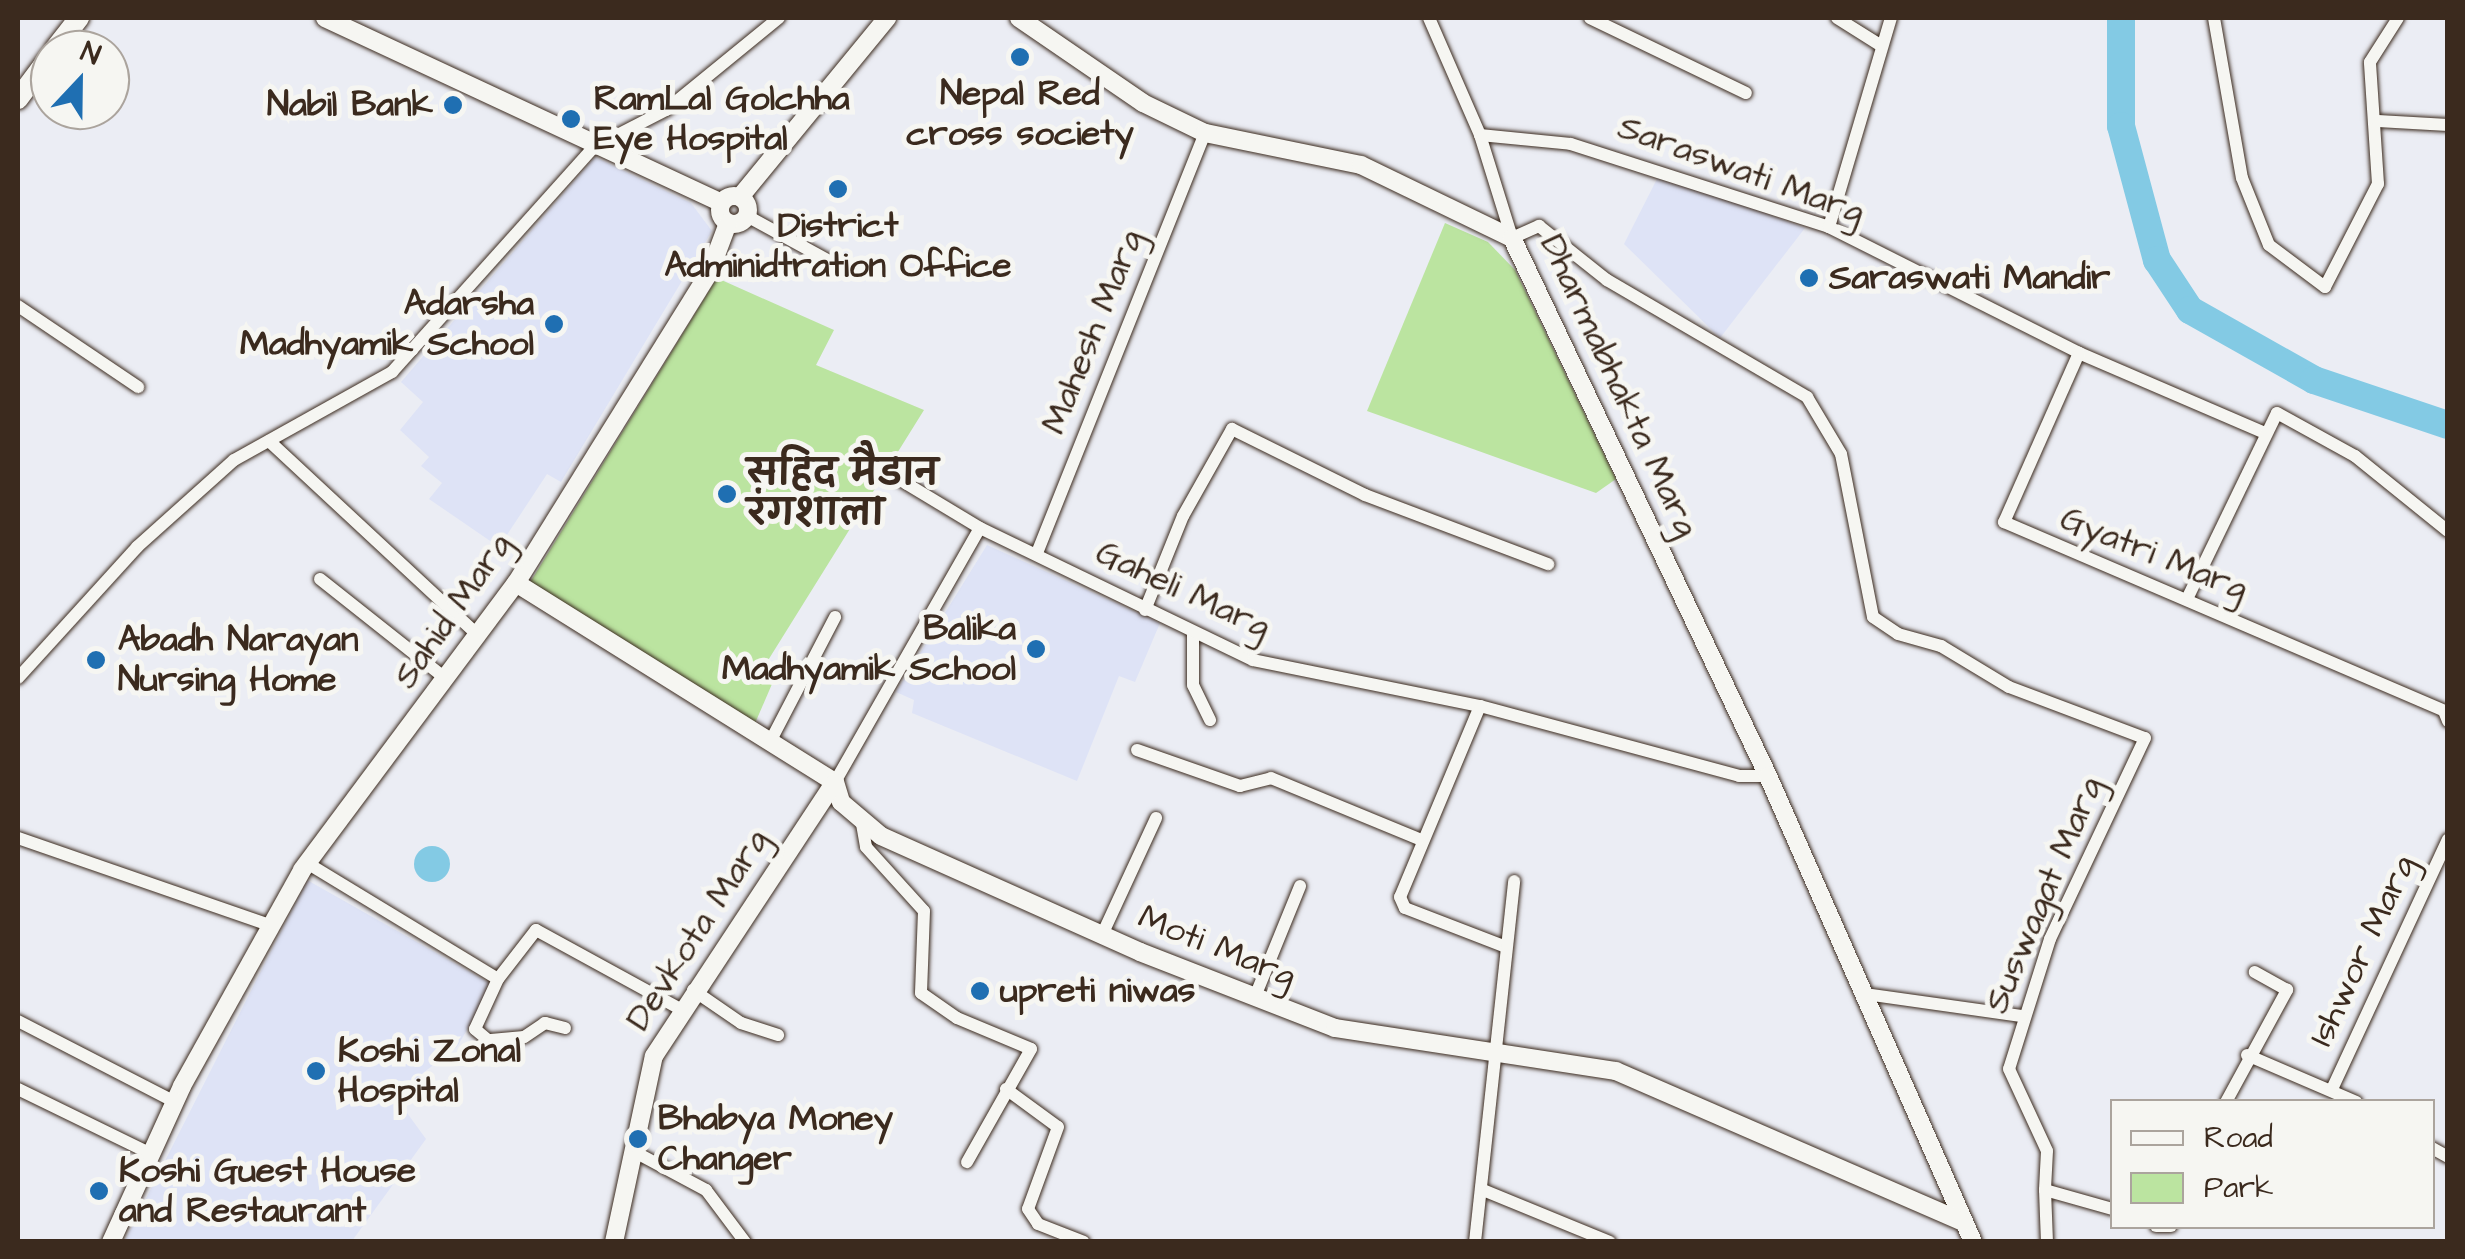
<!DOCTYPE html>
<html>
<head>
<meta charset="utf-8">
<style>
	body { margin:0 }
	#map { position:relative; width:2465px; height:1259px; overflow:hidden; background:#ebedf4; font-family:"Architects Daughter","Playpen Sans Deva",sans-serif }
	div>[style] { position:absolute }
	.built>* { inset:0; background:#dee3f6 }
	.green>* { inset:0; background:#bbe4a0 }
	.water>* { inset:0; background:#83cae4 }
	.round { border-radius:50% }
	.river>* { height:28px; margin:-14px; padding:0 14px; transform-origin:14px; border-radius:14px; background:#83cae4 }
	.roads { filter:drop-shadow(0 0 2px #3b2a1e) drop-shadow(0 0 2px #3b2a1e) }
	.street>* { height:12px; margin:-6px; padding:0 6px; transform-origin:6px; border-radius:6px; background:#f6f6f2 }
	.secondary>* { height:18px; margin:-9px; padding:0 9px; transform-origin:9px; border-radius:9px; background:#f6f6f2 }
	.secondary>.ring { margin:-9px; padding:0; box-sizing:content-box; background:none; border:18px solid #f6f6f2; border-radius:50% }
	.primary>* { height:20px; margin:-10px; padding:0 10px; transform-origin:10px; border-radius:10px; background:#f6f6f2 }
	.dots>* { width:28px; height:28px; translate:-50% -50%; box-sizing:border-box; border:5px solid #f6f6f2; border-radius:50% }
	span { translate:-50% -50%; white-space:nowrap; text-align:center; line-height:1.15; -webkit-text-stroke:10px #f6f6f2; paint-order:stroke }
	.poi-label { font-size:35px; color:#3b2a1e; font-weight:700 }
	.left { translate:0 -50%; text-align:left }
	.right { translate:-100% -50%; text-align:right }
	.street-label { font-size:35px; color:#3b2a1e }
	.frame { position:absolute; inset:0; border:20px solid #3b2a1e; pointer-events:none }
	.legend { position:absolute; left:2110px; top:1099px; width:325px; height:130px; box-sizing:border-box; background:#f6f6f2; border:2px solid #aba49d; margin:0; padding:12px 18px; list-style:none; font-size:30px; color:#3b2a1e }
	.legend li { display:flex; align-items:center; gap:20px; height:50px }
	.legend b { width:50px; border:2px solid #aba49d }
	.north { position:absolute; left:30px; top:30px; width:100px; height:100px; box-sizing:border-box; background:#f6f6f2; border:2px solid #aba49d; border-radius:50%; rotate:22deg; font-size:28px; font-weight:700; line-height:40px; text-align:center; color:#3b2a1e }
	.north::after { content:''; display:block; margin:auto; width:35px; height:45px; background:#1f6fb2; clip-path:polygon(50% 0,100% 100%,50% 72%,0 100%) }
</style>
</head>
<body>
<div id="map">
	<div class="built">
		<div style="clip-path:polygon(595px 157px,691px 203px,712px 231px,561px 482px,547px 474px,499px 547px,429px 499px,442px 483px,421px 466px,429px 457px,400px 430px,423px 402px,401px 382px)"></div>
		<div style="clip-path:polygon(1660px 173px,1805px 228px,1720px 338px,1624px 244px)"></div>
		<div style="clip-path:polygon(987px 545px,1160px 623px,1135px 682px,1119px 676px,1077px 781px,912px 713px,914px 700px,896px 692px)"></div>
		<div style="clip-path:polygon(307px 880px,493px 985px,457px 1047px,394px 1095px,426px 1139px,352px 1241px,124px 1242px)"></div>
	</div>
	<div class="green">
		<div style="clip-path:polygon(1445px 223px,1488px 242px,1515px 270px,1616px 479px,1596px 493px,1367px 411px)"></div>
		<div style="clip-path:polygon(717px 278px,834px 330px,816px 365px,924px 410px,762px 670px,775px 677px,753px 728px,529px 584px)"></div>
	</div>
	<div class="water">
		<div class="round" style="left:414px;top:846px;width:36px;height:36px"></div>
	</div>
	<div class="river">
		<div style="left:2121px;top:18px;width:108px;rotate:90deg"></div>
		<div style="left:2121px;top:126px;width:139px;rotate:75deg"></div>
		<div style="left:2157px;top:260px;width:60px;rotate:56.6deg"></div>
		<div style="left:2190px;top:310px;width:142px;rotate:29.4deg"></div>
		<div style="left:2314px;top:380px;width:141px;rotate:18.6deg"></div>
	</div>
	<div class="roads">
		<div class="street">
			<div style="left:1429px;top:18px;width:128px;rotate:66.4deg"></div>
			<div style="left:1480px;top:135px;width:108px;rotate:72.7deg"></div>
			<div style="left:1512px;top:238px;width:30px;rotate:-24deg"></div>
			<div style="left:1539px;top:226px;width:87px;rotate:38.5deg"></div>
			<div style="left:1607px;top:280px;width:232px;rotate:30.3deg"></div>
			<div style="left:1807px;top:397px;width:66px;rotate:59.2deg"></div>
			<div style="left:1841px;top:454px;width:166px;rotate:78.9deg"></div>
			<div style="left:1873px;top:617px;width:30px;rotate:34deg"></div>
			<div style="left:1898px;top:634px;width:45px;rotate:15.6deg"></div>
			<div style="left:1941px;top:646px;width:79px;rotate:31.1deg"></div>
			<div style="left:2009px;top:687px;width:145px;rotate:20.6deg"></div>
			<div style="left:2145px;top:738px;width:222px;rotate:115.3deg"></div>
			<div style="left:2050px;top:939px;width:136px;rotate:107.5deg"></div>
			<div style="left:2009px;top:1069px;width:90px;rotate:65.1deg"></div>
			<div style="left:2047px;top:1151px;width:39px;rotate:93deg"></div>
			<div style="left:1590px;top:18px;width:173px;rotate:25.7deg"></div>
			<div style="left:1837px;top:18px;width:51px;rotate:32.1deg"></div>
			<div style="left:2214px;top:18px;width:162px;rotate:80.1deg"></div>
			<div style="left:2242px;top:178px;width:72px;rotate:68.1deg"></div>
			<div style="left:2269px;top:245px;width:70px;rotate:36.9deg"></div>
			<div style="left:2325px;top:287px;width:116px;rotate:-62.8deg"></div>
			<div style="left:2378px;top:184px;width:122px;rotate:-93.8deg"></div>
			<div style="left:2370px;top:62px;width:52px;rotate:-57.5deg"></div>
			<div style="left:2378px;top:121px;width:70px;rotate:3.3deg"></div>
			<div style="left:1480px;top:135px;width:91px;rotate:5.6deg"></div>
			<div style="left:1571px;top:144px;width:271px;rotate:17.8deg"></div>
			<div style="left:1829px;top:227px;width:280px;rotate:26.7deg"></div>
			<div style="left:2079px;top:353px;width:199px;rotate:23.3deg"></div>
			<div style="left:747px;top:216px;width:108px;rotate:28.7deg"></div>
			<div style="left:1829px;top:227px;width:218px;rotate:-73.5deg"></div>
			<div style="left:18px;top:306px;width:145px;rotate:34deg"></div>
			<div style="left:2079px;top:353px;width:185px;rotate:113.9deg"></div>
			<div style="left:2004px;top:522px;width:479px;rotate:23.2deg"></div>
			<div style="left:2444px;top:711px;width:11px;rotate:68deg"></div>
			<div style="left:269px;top:441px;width:285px;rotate:42.9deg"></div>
			<div style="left:897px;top:478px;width:97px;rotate:31.1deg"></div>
			<div style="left:1037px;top:553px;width:452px;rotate:-68.2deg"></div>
			<div style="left:320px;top:579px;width:161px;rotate:38.4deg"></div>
			<div style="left:2188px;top:597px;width:204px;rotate:-64.2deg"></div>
			<div style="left:2277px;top:413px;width:89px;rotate:28.9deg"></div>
			<div style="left:2355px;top:456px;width:119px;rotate:38.9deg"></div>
			<div style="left:1145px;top:610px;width:101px;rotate:-68deg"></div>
			<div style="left:1183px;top:516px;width:100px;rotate:-60.6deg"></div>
			<div style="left:1232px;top:429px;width:148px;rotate:26.4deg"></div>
			<div style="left:1365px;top:495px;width:196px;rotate:20.7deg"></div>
			<div style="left:1193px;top:632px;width:53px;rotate:90deg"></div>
			<div style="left:1193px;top:685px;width:39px;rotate:64deg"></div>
			<div style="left:18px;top:678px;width:177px;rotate:-47.7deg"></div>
			<div style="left:137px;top:547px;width:130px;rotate:-41.9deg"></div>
			<div style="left:234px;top:460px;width:181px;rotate:-29.1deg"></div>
			<div style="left:392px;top:372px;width:302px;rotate:-48.1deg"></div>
			<div style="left:594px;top:147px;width:81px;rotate:-27.2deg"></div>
			<div style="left:666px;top:110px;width:146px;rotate:-39.2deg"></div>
			<div style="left:1480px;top:706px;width:207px;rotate:112.7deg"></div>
			<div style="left:1400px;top:897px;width:12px;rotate:66deg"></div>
			<div style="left:1405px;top:908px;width:108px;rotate:21.1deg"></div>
			<div style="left:770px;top:742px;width:141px;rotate:-62.5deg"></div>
			<div style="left:1137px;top:750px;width:109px;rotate:19.3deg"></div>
			<div style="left:1240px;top:786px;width:32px;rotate:-14deg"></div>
			<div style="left:1271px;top:778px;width:160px;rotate:22.4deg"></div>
			<div style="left:835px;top:782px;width:292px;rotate:-60.3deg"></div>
			<div style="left:980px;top:528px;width:303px;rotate:25.8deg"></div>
			<div style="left:1253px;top:660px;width:232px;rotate:11.5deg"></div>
			<div style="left:1480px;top:706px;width:268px;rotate:15.1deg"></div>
			<div style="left:1739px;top:776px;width:29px"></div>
			<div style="left:862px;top:824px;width:23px;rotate:80deg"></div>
			<div style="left:866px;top:847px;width:86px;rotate:47.8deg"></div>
			<div style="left:924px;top:911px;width:82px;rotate:92.1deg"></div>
			<div style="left:921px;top:993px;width:44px;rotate:34.8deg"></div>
			<div style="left:957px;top:1018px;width:80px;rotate:22.7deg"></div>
			<div style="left:1031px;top:1049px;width:130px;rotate:119.5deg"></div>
			<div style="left:18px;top:838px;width:266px;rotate:19.1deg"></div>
			<div style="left:307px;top:863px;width:223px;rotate:31.3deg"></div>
			<div style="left:1102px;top:935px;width:129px;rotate:-65.2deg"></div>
			<div style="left:693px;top:990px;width:58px;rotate:34.5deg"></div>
			<div style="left:741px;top:1023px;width:39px;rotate:18deg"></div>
			<div style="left:1865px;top:994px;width:159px;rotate:8deg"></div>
			<div style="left:1254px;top:999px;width:122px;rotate:-67.8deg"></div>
			<div style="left:18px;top:1021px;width:177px;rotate:27.3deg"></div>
			<div style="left:565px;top:1028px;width:21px;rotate:-166deg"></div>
			<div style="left:545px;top:1023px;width:25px;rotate:146deg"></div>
			<div style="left:524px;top:1037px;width:36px;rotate:175deg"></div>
			<div style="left:488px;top:1040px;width:17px;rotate:-140deg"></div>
			<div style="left:475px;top:1029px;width:55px;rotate:-65.3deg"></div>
			<div style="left:498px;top:979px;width:62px;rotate:-52.2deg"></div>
			<div style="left:536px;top:930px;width:164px;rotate:28.7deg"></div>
			<div style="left:2247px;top:1055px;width:119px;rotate:23.3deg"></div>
			<div style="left:2333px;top:1087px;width:273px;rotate:-65.1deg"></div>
			<div style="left:18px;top:1089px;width:148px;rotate:26deg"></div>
			<div style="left:1006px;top:1089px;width:64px;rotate:36.2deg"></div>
			<div style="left:1058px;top:1127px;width:87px;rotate:110.1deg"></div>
			<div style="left:1028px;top:1209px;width:18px;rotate:56deg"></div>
			<div style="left:1038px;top:1224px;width:49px;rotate:21.4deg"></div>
			<div style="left:2226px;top:1102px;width:128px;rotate:-61.4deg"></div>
			<div style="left:2287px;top:990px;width:37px;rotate:-151deg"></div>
			<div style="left:2432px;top:1148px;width:18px;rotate:29deg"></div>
			<div style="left:633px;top:1151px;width:83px;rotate:28.1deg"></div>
			<div style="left:706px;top:1190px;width:65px;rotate:53.1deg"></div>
			<div style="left:1483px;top:1190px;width:137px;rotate:22.3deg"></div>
			<div style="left:2156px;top:1226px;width:15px"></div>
			<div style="left:1475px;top:1242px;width:363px;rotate:-83.8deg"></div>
			<div style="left:2047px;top:1242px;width:52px;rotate:-92.2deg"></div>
			<div style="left:2045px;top:1190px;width:70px;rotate:15.8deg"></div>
		</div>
		<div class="secondary">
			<div style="left:325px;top:18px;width:437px;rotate:25deg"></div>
			<div style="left:1019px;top:18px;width:150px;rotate:34.4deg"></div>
			<div style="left:1143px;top:103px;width:69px;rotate:25.8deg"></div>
			<div style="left:1205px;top:133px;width:159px;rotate:11.6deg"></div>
			<div style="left:1361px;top:165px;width:168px;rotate:25.8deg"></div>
			<div style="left:1512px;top:238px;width:596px;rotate:64.55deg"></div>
			<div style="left:1768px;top:776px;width:509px;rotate:66.25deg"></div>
			<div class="ring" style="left:720px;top:196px;width:10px;height:10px"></div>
			<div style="left:740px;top:197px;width:232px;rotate:-50.6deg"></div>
			<div style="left:516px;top:583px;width:376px;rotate:32deg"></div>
			<div style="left:835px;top:782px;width:21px;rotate:73deg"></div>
			<div style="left:841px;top:802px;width:52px;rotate:40.4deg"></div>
			<div style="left:881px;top:836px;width:284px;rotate:24.1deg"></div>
			<div style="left:1140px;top:952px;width:209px;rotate:21.3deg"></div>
			<div style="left:1335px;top:1028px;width:284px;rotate:8.7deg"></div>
			<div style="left:1616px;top:1071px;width:379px;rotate:23.5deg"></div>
			<div style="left:111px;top:1242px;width:171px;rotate:-65.5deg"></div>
			<div style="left:182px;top:1086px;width:247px;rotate:-60.9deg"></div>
			<div style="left:302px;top:870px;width:358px;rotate:-53.3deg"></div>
			<div style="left:516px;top:583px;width:367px;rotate:-58.1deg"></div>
			<div style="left:710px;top:271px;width:51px;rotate:-69.4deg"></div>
			<div style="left:614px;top:1242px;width:190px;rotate:-77.9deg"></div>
			<div style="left:654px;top:1056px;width:328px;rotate:-56.6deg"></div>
		</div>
		<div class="primary">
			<div style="left:54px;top:50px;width:41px;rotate:-52deg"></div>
			<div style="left:18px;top:99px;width:54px;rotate:-53.3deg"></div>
		</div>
	</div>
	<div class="dots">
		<div style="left:1020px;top:57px;background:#1f6fb2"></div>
		<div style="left:453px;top:105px;background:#1f6fb2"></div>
		<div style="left:571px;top:119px;background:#1f6fb2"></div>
		<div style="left:838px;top:189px;background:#1f6fb2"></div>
		<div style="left:1809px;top:278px;background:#1f6fb2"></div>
		<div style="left:554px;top:324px;background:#1f6fb2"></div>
		<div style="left:727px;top:494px;background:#1f6fb2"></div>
		<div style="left:1036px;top:649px;background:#1f6fb2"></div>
		<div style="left:96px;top:660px;background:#1f6fb2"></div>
		<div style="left:980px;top:991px;background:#1f6fb2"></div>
		<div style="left:316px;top:1071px;background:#1f6fb2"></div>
		<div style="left:638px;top:1139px;background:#1f6fb2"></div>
		<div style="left:99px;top:1191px;background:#1f6fb2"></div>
	</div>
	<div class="poi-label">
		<span style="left:1020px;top:114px">Nepal Red<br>cross society</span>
		<span class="left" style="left:594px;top:119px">RamLal Golchha<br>Eye Hospital</span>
		<span class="right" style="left:433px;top:105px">Nabil Bank</span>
		<span style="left:838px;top:246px">District<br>Adminidtration Office</span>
		<span class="left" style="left:1829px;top:278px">Saraswati Mandir</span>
		<span class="right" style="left:534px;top:324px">Adarsha<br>Madhyamik School</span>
		<span class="left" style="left:747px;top:494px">सहिद मैडान<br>रंगशाला</span>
		<span class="right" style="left:1016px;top:649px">Balika<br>Madhyamik School</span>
		<span class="left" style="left:118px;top:660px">Abadh Narayan<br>Nursing Home</span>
		<span class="left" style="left:1000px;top:991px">upreti niwas</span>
		<span class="left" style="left:338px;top:1071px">Koshi Zonal<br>Hospital</span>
		<span class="left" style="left:658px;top:1139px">Bhabya Money<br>Changer</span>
		<span class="left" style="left:119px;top:1191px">Koshi Guest House<br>and Restaurant</span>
	</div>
	<div class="street-label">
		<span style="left:1741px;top:170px;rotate:20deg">Saraswati Marg</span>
		<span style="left:1093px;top:332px;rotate:-68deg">Mahesh Marg</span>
		<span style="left:1619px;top:386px;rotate:65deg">Dharmabhakta Marg</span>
		<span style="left:2154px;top:554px;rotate:22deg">Gyatri Marg</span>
		<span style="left:1183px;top:590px;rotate:25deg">Gaheli Marg</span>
		<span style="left:453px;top:611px;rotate:-55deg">Sahid Marg</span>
		<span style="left:2044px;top:895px;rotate:-67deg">Suswagat Marg</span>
		<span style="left:698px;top:930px;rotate:-57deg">Devkota Marg</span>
		<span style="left:1217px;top:947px;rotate:22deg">Moti Marg</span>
		<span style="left:2363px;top:951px;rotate:-65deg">Ishwor Marg</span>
	</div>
	<div class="frame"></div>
	<ul class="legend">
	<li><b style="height:12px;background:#f6f6f2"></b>Road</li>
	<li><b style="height:28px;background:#bbe4a0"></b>Park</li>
	</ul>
	<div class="north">N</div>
</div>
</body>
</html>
